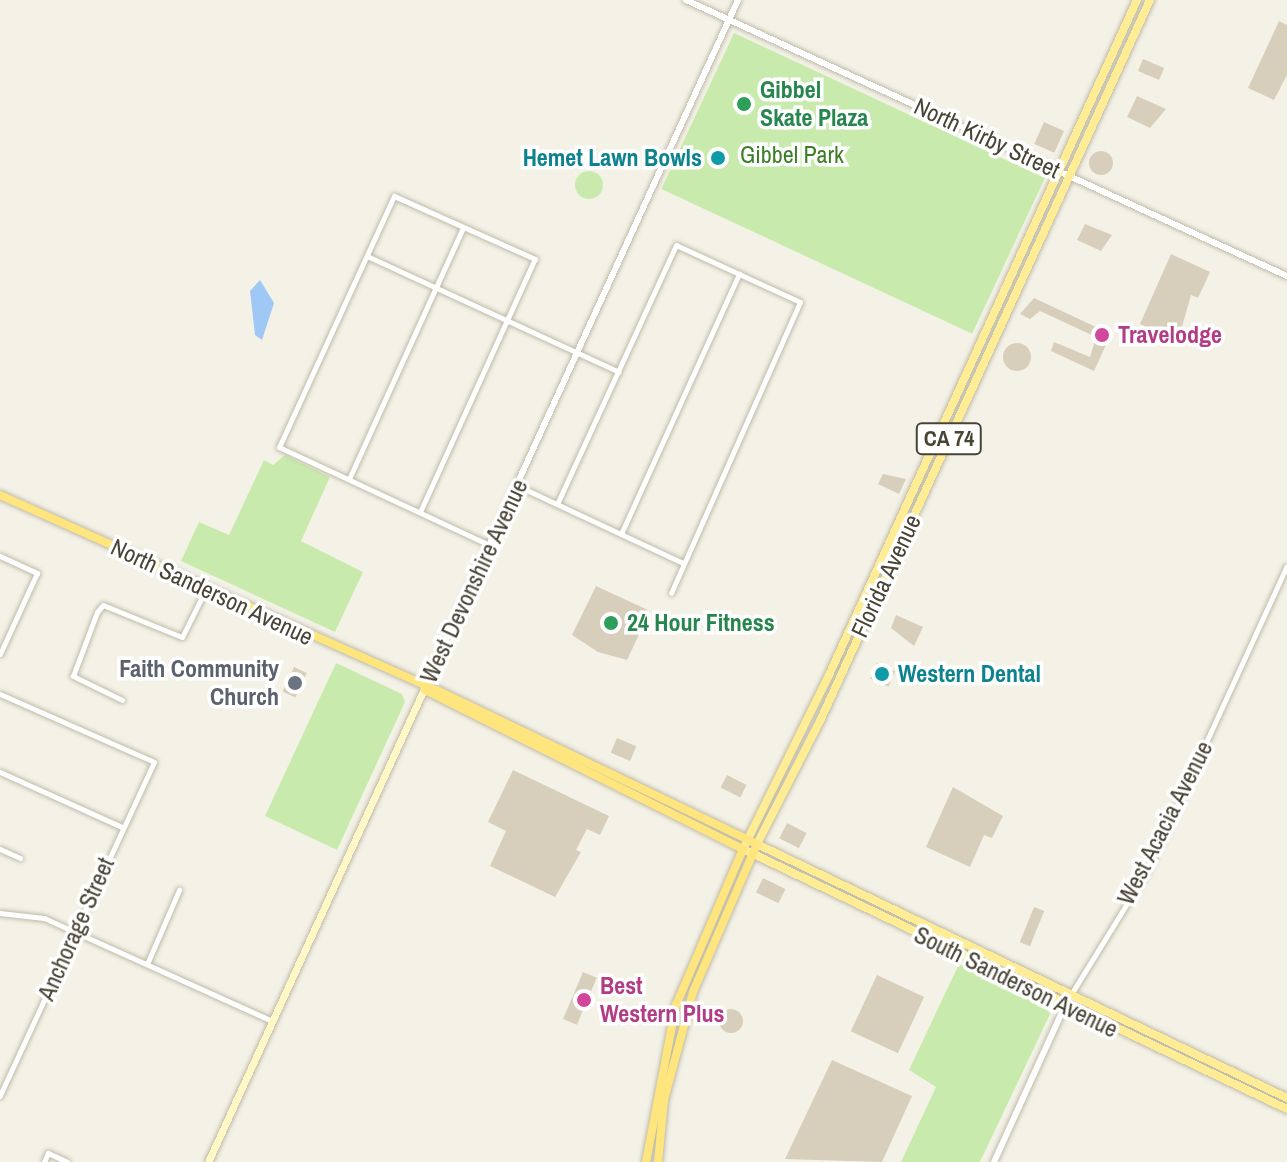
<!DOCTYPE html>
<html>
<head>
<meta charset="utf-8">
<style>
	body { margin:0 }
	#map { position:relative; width:1287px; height:1162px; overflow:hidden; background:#f4f2e7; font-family:"Archivo Narrow",sans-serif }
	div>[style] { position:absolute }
	.green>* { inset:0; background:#c8ebad; transform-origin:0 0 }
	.round { border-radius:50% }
	.water>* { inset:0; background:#a0c8f4 }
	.building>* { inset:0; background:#d7cfbb; transform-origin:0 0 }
	.roads { filter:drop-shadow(0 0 2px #c0bba9) drop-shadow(0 0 2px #c0bba9) }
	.minor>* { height:5px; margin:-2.5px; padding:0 2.5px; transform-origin:2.5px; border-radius:2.5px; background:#fff }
	.tertiary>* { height:6px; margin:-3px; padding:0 3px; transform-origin:3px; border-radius:3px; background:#fff }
	.secondary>* { height:7px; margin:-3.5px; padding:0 3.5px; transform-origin:3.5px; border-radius:3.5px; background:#fff8c6 }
	.primary>* { height:8px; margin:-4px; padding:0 4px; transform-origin:4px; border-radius:4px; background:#ffed95 }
	.trunk>* { height:8px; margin:-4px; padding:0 4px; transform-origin:4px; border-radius:4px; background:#ffe57e }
	.dots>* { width:22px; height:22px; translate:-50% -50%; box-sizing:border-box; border:4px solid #fff; border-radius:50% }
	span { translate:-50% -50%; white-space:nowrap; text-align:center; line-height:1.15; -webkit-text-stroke:7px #fff; paint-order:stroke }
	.shield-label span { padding:2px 6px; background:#fff; border:2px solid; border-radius:6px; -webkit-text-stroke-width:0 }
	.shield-label { font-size:22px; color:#484335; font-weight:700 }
	.leisure-label { font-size:24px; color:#27864d; font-weight:700 }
	.left { translate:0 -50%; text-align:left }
	.street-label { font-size:24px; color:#484335 }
	.park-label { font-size:24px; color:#3c7d25 }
	.culture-label { font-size:24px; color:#0d838f; font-weight:700 }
	.right { translate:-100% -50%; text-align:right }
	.hotel-label { font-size:24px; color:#b23c85; font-weight:700 }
	.worship-label { font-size:24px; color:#5b616d; font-weight:700 }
</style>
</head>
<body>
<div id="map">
	<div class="green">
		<div style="left:734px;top:33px;width:343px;height:172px;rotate:25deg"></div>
		<div class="round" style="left:575px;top:171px;width:28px;height:28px"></div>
		<div style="clip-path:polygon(285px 455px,330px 477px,301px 541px,363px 572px,335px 632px,181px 561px,199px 522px,229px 535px,264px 460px,273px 465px)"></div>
		<div style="clip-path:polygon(336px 663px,402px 694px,405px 702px,337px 850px,265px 816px)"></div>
		<div style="clip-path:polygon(959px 964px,1047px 1006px,1050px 1014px,980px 1162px,901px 1162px,936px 1087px,909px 1070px)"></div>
	</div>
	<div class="water">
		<div style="clip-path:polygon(260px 280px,274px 303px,262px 340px,255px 335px,250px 291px)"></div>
	</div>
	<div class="building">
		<div style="clip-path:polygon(1279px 21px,1287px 25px,1287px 75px,1274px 100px,1248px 88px)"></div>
		<div style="left:1143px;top:59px;width:23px;height:13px;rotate:23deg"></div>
		<div style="clip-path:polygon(1137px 96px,1166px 109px,1150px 128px,1127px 117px)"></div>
		<div style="left:1044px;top:122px;width:22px;height:24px;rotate:24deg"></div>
		<div class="round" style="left:1089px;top:151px;width:24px;height:24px"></div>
		<div style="clip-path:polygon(1085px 224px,1112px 235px,1101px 251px,1077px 240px)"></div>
		<div style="clip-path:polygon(1171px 254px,1210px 272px,1198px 298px,1191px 295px,1178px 341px,1140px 324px)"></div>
		<div style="clip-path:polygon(1034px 298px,1111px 334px,1094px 371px,1051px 351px,1054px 342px,1090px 357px,1096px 337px,1040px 311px,1030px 319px,1020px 314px)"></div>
		<div class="round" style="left:1003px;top:343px;width:28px;height:28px"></div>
		<div style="clip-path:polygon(883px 474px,906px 479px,899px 494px,878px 484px)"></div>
		<div style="clip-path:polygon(596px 586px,650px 611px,627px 660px,598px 652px,572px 635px)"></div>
		<div style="clip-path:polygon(896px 615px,923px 627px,914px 646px,891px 628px)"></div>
		<div style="left:877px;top:663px;width:20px;height:17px;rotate:24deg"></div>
		<div style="left:294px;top:667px;width:14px;height:27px;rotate:25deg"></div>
		<div style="left:617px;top:738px;width:21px;height:16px;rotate:23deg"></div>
		<div style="clip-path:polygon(513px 770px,609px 816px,600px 835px,587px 829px,576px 850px,581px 852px,555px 897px,490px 866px,506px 831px,488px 822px)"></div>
		<div style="left:727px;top:775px;width:22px;height:14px;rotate:27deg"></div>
		<div style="clip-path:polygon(953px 787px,1003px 816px,992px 838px,984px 835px,970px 867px,926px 847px)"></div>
		<div style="left:787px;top:823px;width:22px;height:17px;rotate:27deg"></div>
		<div style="left:763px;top:878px;width:25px;height:16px;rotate:26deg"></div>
		<div style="left:1034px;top:907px;width:11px;height:38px;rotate:22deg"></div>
		<div style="left:583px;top:972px;width:15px;height:51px;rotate:23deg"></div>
		<div style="left:877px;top:975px;width:52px;height:62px;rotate:25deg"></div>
		<div class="round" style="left:719px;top:1009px;width:24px;height:24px"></div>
		<div style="clip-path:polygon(832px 1060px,912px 1096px,882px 1162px,785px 1159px)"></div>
	</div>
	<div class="roads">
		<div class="minor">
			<div style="left:367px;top:256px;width:277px;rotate:24.7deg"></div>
			<div style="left:349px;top:479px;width:276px;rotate:-65.6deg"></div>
			<div style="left:518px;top:486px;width:182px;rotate:25deg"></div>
			<div style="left:557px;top:504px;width:285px;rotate:-65.3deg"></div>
			<div style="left:676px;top:245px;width:136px;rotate:24.7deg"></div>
			<div style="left:800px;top:302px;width:318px;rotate:113.9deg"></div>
			<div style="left:420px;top:512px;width:278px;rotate:-65.6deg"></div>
			<div style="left:535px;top:259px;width:154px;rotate:-155.9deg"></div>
			<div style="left:394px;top:196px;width:276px;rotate:114.6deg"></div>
			<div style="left:279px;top:447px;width:232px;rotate:25deg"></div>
			<div style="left:621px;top:534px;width:286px;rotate:-65.6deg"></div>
			<div style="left:0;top:556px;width:41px;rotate:24.7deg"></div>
			<div style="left:37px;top:573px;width:89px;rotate:114.6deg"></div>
			<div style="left:0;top:694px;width:168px;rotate:23.8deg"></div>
			<div style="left:154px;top:762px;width:368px;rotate:114.8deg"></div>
			<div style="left:122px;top:700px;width:55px;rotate:-153.9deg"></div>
			<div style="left:73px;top:676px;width:68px;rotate:-69.4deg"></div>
			<div style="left:97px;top:612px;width:9px;rotate:-49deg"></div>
			<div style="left:103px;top:605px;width:85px;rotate:22.1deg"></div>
			<div style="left:182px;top:637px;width:54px;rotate:-63.4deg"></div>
			<div style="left:0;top:772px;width:134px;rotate:24.3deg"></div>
			<div style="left:0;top:849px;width:22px;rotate:24deg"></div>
			<div style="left:0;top:913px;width:44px;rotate:6.5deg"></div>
			<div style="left:44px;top:918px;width:250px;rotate:24.3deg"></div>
			<div style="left:147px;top:964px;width:81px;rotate:-66.6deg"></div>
			<div style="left:1070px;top:996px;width:149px;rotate:-58.4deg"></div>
			<div style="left:1148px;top:869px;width:333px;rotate:-65.4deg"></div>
			<div style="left:44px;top:1162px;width:10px;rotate:-66deg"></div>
			<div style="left:48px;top:1153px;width:21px;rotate:25deg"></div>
		</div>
		<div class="tertiary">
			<div style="left:686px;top:0;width:661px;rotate:24.67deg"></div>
			<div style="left:424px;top:688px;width:756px;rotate:-65.47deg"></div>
			<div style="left:994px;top:1162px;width:181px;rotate:-65.6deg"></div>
		</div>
		<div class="secondary">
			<div style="left:208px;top:1162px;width:520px;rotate:-65.46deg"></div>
		</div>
		<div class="primary">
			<div style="left:1137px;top:0;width:742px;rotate:114.53deg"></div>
			<div style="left:829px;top:675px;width:194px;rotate:116.3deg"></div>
			<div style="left:743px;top:849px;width:603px;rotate:25.55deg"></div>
			<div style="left:1150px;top:0;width:791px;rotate:114.59deg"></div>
			<div style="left:821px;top:719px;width:140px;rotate:117.1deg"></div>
			<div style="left:757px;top:844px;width:588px;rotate:25.61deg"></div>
		</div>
		<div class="trunk">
			<div style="left:0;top:495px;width:481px;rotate:24.1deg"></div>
			<div style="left:439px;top:691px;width:353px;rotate:25.7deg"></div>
			<div style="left:757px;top:844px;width:161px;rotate:113.4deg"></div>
			<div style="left:693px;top:992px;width:112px;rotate:105deg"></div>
			<div style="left:664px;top:1100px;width:62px;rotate:95.5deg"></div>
			<div style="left:425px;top:690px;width:356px;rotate:26.6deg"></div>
			<div style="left:743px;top:849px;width:170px;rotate:113.2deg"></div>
			<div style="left:676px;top:1005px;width:160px;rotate:100.8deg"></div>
		</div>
	</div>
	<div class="dots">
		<div style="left:744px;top:104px;background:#2e9e5b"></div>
		<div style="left:718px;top:158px;background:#0f9aa8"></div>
		<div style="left:1102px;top:335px;background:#d1479c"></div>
		<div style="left:611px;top:623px;background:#2e9e5b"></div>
		<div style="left:882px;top:674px;background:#0f9aa8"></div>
		<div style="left:295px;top:683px;background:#6b7280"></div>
		<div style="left:584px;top:1000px;background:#d1479c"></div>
	</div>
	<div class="shield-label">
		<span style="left:949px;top:439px">CA 74</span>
	</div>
	<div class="leisure-label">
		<span class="left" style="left:760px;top:104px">Gibbel<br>Skate Plaza</span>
		<span class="left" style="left:627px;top:623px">24 Hour Fitness</span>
	</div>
	<div class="street-label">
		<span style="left:987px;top:138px;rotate:25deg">North Kirby Street</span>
		<span style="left:886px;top:576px;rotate:-65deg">Florida Avenue</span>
		<span style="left:474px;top:581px;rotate:-65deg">West Devonshire Avenue</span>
		<span style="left:212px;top:592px;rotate:25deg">North Sanderson Avenue</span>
		<span style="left:1165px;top:823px;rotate:-63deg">West Acacia Avenue</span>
		<span style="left:76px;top:929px;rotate:-66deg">Anchorage Street</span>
		<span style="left:1016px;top:982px;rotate:26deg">South Sanderson Avenue</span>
	</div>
	<div class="park-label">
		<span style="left:792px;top:155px">Gibbel Park</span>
	</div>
	<div class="culture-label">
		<span class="right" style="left:702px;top:158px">Hemet Lawn Bowls</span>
		<span class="left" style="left:898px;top:674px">Western Dental</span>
	</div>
	<div class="hotel-label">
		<span class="left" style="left:1118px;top:335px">Travelodge</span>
		<span class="left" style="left:600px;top:1000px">Best<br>Western Plus</span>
	</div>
	<div class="worship-label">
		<span class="right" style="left:279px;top:683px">Faith Community<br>Church</span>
	</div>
</div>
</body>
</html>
